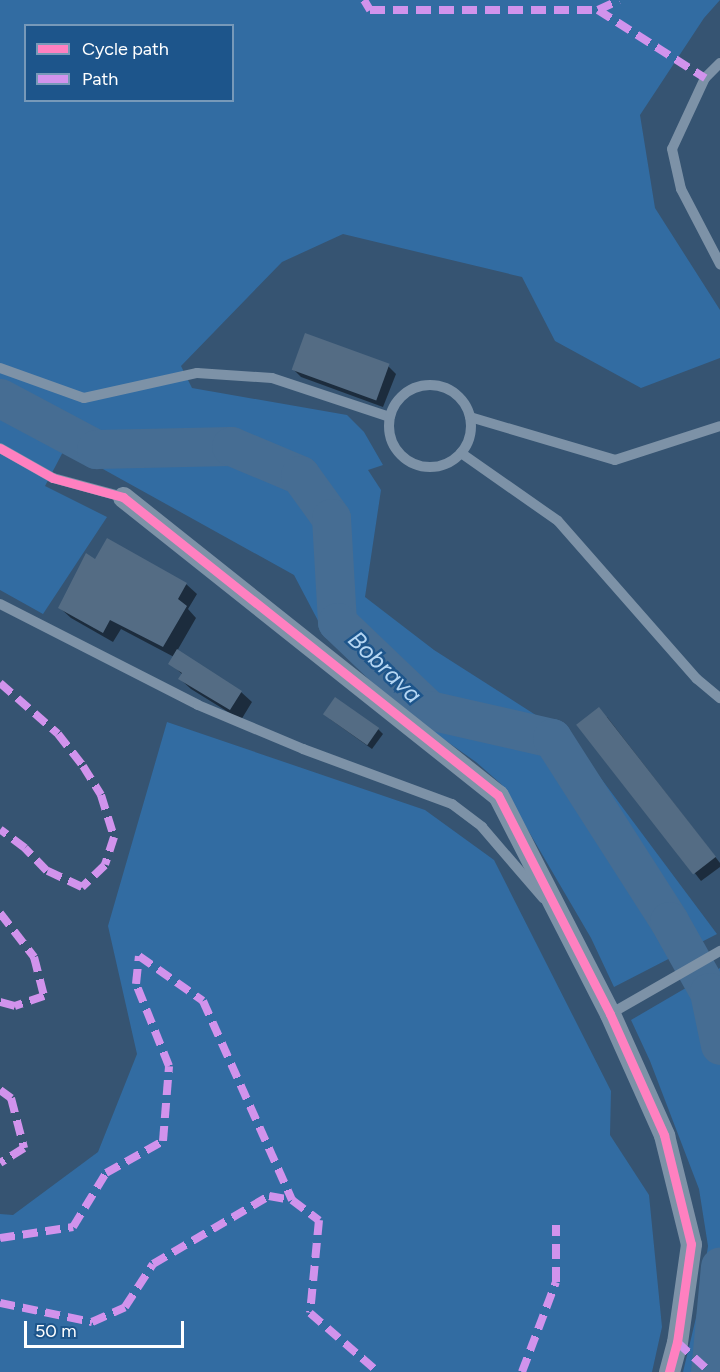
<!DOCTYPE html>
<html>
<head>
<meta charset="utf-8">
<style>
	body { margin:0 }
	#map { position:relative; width:720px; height:1372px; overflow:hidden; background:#365472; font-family:Figtree,sans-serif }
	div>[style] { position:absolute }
	.green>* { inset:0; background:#326ca2 }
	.shadow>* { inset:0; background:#0007 }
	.river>* { height:39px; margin:-19.5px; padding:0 19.5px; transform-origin:19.5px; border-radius:19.5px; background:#466d93 }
	.building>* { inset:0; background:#546c84; transform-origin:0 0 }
	.service>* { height:10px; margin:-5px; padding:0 5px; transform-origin:5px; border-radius:5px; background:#7d92a7 }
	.service>.ring { margin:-5px; padding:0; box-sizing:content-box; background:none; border:10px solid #7d92a7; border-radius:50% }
	.minor>* { height:21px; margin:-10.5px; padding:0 10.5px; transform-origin:10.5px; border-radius:10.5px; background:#7d92a7 }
	.quiet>* { height:8px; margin-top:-4px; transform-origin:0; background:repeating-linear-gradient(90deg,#d193ec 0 15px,transparent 0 23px) }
	.cycleway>* { height:9px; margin:-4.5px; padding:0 4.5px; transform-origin:4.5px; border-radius:4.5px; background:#ff80c0 }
	span { translate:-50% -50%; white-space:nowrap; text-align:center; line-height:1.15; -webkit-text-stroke:5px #1d558b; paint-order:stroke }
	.water-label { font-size:24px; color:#b5d6f3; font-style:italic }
	.legend { position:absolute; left:24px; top:24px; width:210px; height:78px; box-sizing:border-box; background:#1d558b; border:2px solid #7799b9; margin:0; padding:8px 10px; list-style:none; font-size:18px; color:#fff }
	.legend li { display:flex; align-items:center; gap:12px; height:30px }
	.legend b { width:30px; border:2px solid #7799b9 }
	.scale { position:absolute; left:24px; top:1321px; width:160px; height:27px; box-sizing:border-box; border:3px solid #fff; border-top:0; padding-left:8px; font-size:18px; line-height:21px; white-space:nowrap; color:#fff; -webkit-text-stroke:4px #1d558b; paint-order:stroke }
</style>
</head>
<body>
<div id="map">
	<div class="green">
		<div style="clip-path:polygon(evenodd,0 0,720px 0,704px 18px,640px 115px,655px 208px,720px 310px,720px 358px,641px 388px,555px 341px,522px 277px,343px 234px,282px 262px,181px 366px,192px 388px,347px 415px,364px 432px,383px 465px,368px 470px,381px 490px,365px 597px,434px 650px,570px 737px,717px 934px,614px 987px,591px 938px,501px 784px,476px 762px,405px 712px,324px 632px,294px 575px,65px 448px,45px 486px,107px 517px,43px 614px,0 590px,0 0,26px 26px,232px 26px,232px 100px,26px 100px,26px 26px)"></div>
		<div style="clip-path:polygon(167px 722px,425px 810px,494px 860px,611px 1091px,610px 1135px,649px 1195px,662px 1327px,652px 1372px,0 1372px,0 1214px,13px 1215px,98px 1152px,137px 1054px,108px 926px)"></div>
		<div style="clip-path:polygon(720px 968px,720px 1372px,683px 1372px,700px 1301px,708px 1246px,699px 1189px,650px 1061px,631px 1020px)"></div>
	</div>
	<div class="shadow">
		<div style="clip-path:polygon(388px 366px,396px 374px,383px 407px,301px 377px,293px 369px)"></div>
		<div style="clip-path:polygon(96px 561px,186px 584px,197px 594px,188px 609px,196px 618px,177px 651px,241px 692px,252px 702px,241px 720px,191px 689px,180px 679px,183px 675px,170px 663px,174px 657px,121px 629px,113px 642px,71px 618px,60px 608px)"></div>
		<div style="clip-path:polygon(607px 717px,720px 863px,720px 867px,701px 881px,579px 725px)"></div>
		<div style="clip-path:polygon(330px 719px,378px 729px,383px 734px,372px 749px)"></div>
	</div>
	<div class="river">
		<div style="left:0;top:398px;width:109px;rotate:28deg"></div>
		<div style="left:96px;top:449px;width:135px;rotate:-1.3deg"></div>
		<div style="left:231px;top:446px;width:75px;rotate:22.8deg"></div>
		<div style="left:300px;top:475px;width:53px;rotate:54.2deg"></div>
		<div style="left:331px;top:518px;width:104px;rotate:86.7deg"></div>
		<div style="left:337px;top:622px;width:127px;rotate:43.7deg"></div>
		<div style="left:429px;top:710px;width:126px;rotate:12.8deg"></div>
		<div style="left:552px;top:738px;width:217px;rotate:57.4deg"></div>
		<div style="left:669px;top:921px;width:81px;rotate:60.6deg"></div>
		<div style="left:709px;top:992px;width:54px;rotate:78.3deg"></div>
		<div style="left:710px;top:1372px;width:106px;rotate:-84.6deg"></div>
	</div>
	<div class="building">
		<div style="left:305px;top:333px;width:90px;height:39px;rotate:20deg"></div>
		<div style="clip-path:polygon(107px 538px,187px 583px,178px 599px,187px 606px,163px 647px,110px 620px,103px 633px,58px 608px,86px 553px,95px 559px)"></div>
		<div style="clip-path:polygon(177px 649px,242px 691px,230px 710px,178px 679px,182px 673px,168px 664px)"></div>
		<div style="left:335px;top:697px;width:54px;height:21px;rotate:35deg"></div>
		<div style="left:599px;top:707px;width:190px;height:29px;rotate:52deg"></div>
	</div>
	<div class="service">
		<div style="left:720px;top:63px;width:21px;rotate:135deg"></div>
		<div style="left:705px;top:78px;width:78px;rotate:114.9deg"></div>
		<div style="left:672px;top:149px;width:41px;rotate:77.3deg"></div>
		<div style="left:681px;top:189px;width:85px;rotate:62.5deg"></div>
		<div style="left:0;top:368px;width:89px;rotate:19.7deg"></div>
		<div style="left:84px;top:398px;width:116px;rotate:-12.5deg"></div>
		<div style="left:197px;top:373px;width:75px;rotate:3.8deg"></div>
		<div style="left:272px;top:378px;width:124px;rotate:18.3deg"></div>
		<div class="ring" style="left:389px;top:385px;width:72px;height:72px"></div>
		<div style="left:470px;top:417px;width:151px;rotate:16.5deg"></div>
		<div style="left:615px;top:460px;width:110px;rotate:-17.9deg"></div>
		<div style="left:0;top:448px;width:61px;rotate:29.5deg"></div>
		<div style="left:53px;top:478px;width:73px;rotate:15.2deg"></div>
		<div style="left:461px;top:453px;width:118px;rotate:35deg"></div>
		<div style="left:558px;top:521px;width:210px;rotate:48.7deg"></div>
		<div style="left:697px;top:679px;width:30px;rotate:40deg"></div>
		<div style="left:0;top:604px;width:222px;rotate:27deg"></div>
		<div style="left:198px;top:705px;width:114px;rotate:22.7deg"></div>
		<div style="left:303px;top:749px;width:159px;rotate:20.3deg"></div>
		<div style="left:452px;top:804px;width:38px;rotate:37deg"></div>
		<div style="left:482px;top:827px;width:94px;rotate:49.3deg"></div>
		<div style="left:610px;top:1014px;width:127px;rotate:-29.8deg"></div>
	</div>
	<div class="minor">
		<div style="left:123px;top:497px;width:479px;rotate:38.5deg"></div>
		<div style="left:498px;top:795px;width:246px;rotate:62.9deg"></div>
		<div style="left:610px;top:1014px;width:133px;rotate:65.9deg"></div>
		<div style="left:664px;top:1135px;width:112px;rotate:76.1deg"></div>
		<div style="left:691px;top:1244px;width:99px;rotate:98.1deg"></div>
		<div style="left:677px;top:1342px;width:31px;rotate:105deg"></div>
	</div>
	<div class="quiet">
		<div style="left:364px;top:0;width:12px;rotate:59deg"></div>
		<div style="left:370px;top:10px;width:228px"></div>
		<div style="left:598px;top:10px;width:127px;rotate:32.4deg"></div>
		<div style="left:598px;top:10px;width:23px;rotate:-25deg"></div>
		<div style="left:0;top:683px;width:77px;rotate:41.3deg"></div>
		<div style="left:58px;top:734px;width:41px;rotate:52deg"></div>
		<div style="left:83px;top:766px;width:34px;rotate:58deg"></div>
		<div style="left:101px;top:795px;width:44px;rotate:72.8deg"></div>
		<div style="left:114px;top:837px;width:29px;rotate:108deg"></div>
		<div style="left:105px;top:865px;width:32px;rotate:136deg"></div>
		<div style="left:82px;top:887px;width:38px;rotate:-155deg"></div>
		<div style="left:47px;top:871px;width:32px;rotate:-134deg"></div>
		<div style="left:25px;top:848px;width:31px;rotate:-143deg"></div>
		<div style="left:0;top:913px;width:56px;rotate:52.3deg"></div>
		<div style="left:34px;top:957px;width:40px;rotate:75.6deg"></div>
		<div style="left:44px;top:996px;width:31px;rotate:161deg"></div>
		<div style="left:15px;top:1006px;width:16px;rotate:-165deg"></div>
		<div style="left:0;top:1090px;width:14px;rotate:36deg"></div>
		<div style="left:11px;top:1098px;width:52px;rotate:75.4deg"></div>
		<div style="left:24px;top:1148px;width:28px;rotate:148deg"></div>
		<div style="left:0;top:1238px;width:74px;rotate:-8.6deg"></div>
		<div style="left:73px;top:1227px;width:63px;rotate:-58.6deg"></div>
		<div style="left:106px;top:1173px;width:65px;rotate:-29.3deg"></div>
		<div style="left:163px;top:1141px;width:75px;rotate:-85.4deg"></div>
		<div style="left:169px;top:1066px;width:88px;rotate:-111.9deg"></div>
		<div style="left:136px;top:984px;width:28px;rotate:-84deg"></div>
		<div style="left:139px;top:956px;width:78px;rotate:35.1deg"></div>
		<div style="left:203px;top:1001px;width:218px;rotate:65.9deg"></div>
		<div style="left:292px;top:1200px;width:34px;rotate:37deg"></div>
		<div style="left:319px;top:1220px;width:93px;rotate:95.5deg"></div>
		<div style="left:310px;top:1313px;width:90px;rotate:40.9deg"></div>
		<div style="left:0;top:1303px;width:94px;rotate:11.7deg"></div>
		<div style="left:92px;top:1322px;width:36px;rotate:-24deg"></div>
		<div style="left:125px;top:1307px;width:51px;rotate:-56.9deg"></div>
		<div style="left:153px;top:1264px;width:134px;rotate:-30.4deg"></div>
		<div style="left:269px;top:1196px;width:23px;rotate:10deg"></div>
		<div style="left:677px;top:1342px;width:45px;rotate:42.3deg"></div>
		<div style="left:522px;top:1372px;width:96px;rotate:-69.3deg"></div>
		<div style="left:556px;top:1282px;width:57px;rotate:-90deg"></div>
	</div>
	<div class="cycleway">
		<div style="left:0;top:448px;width:61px;rotate:29.5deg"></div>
		<div style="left:53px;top:478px;width:73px;rotate:15.2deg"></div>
		<div style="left:123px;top:497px;width:479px;rotate:38.5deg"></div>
		<div style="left:498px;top:795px;width:246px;rotate:62.9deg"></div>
		<div style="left:610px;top:1014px;width:133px;rotate:65.9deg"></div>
		<div style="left:664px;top:1135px;width:112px;rotate:76.1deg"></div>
		<div style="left:691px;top:1244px;width:99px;rotate:98.1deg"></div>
		<div style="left:677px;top:1342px;width:31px;rotate:105deg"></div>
	</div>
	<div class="water-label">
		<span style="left:385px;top:667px;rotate:44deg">Bobrava</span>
	</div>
	<ul class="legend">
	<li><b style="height:8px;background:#ff80c0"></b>Cycle path</li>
	<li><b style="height:8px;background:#d193ec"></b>Path</li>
	</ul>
	<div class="scale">50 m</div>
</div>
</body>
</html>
